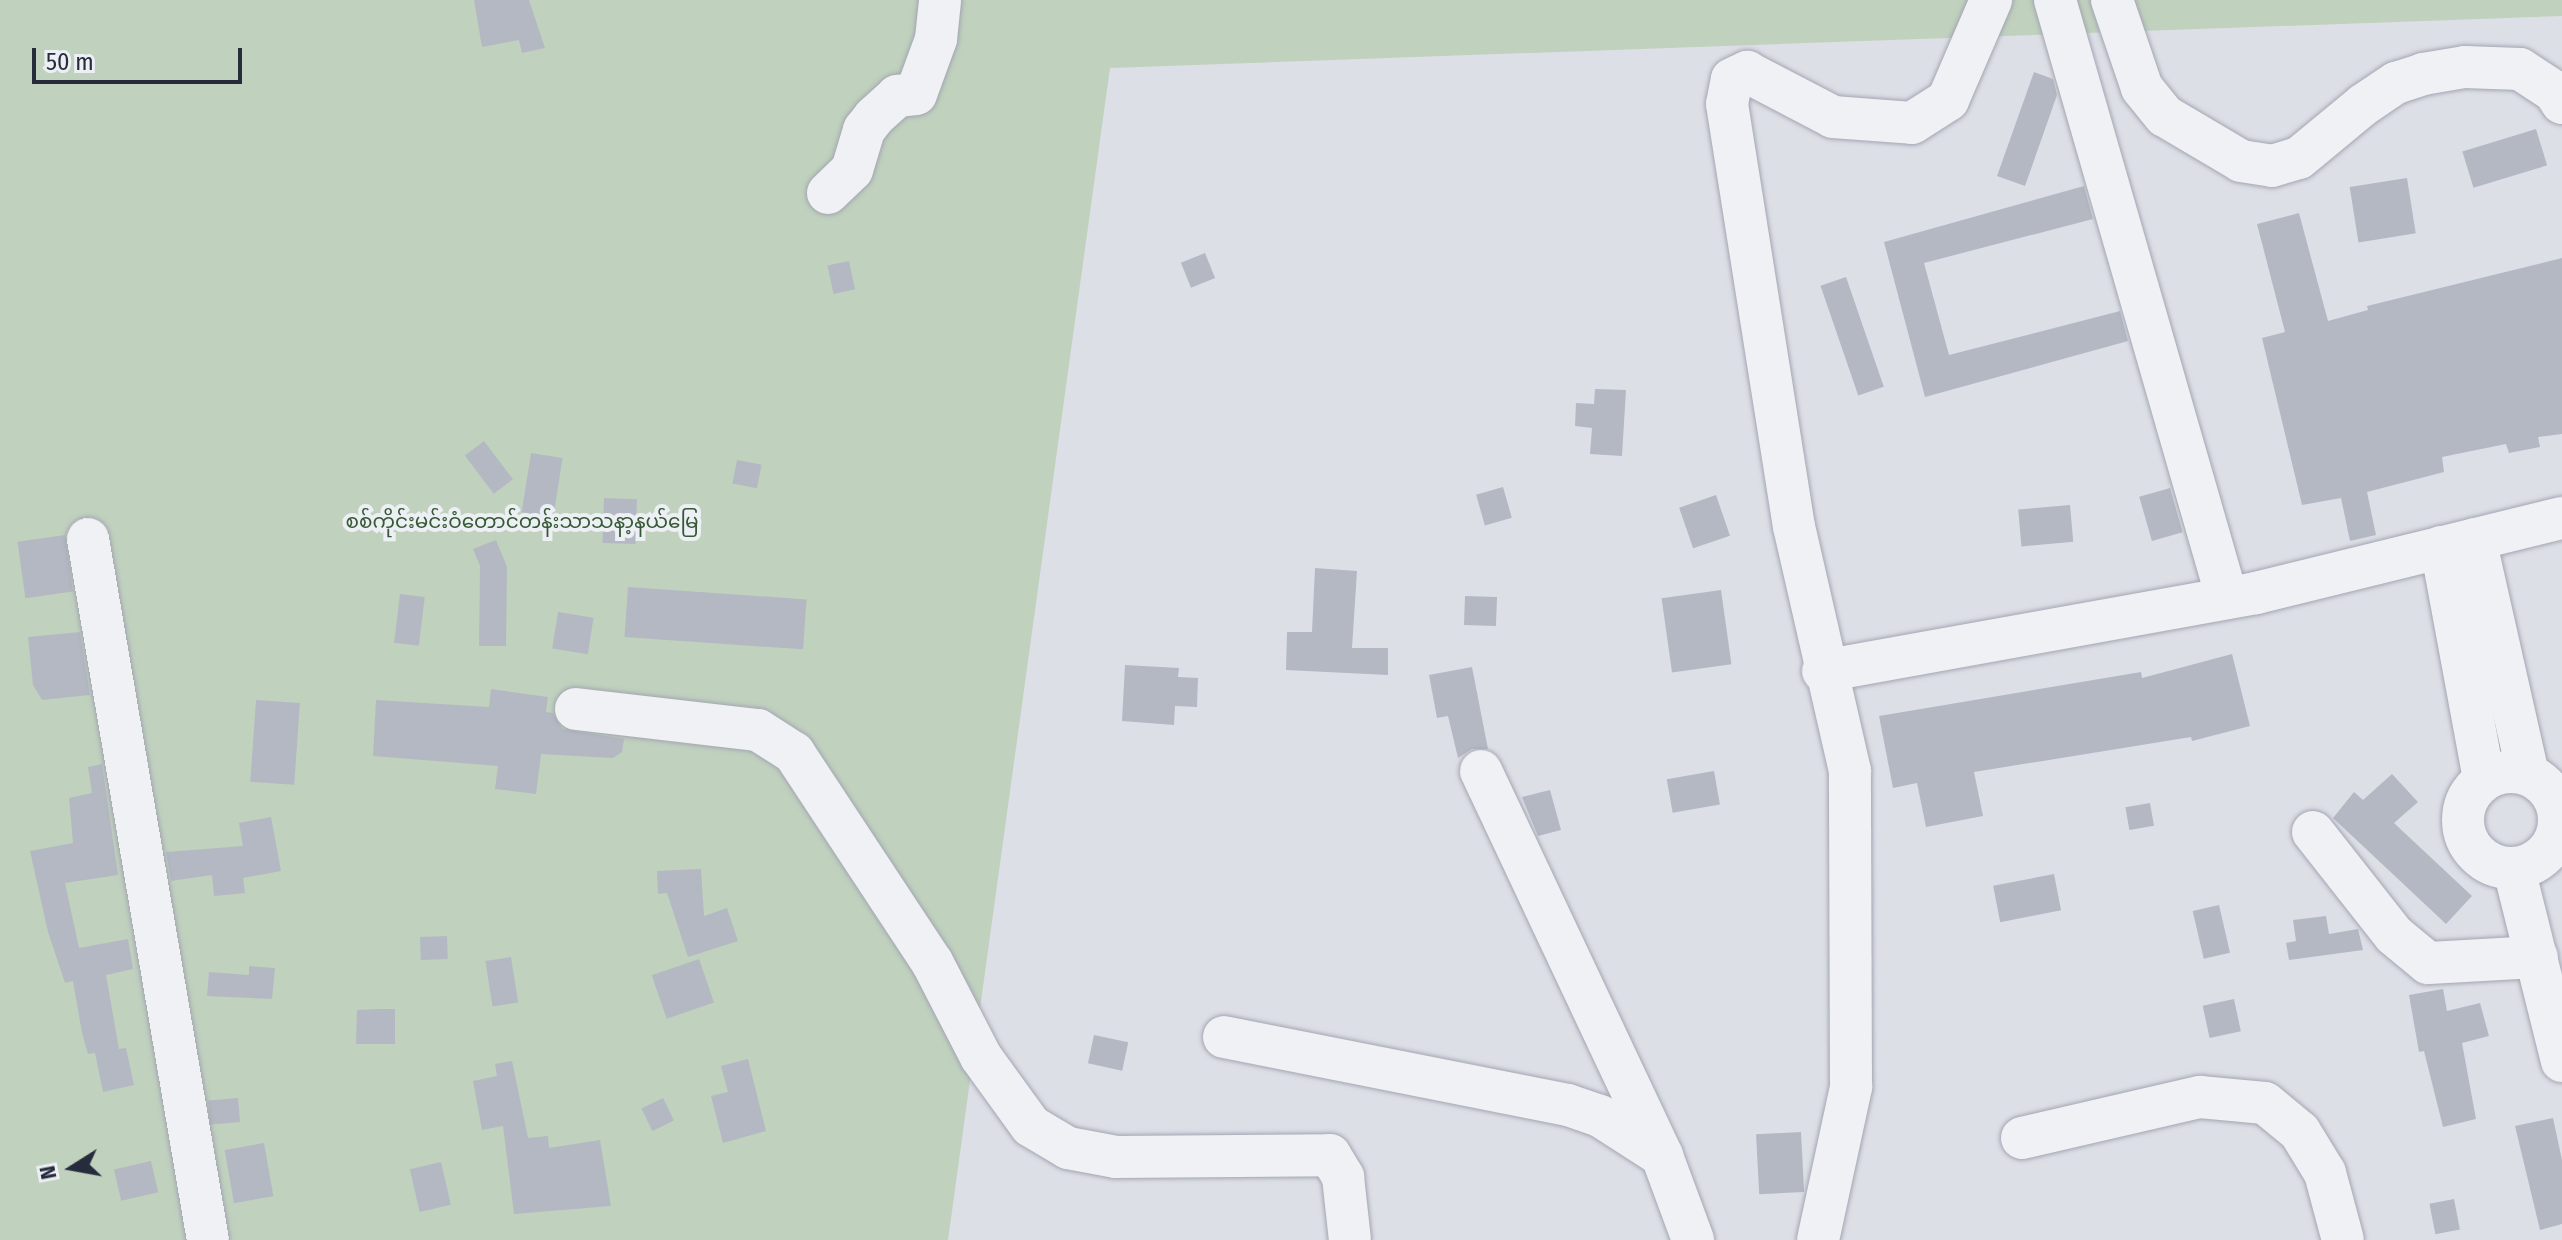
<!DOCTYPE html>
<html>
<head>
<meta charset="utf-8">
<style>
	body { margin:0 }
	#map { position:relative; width:2562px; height:1240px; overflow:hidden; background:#dddfe7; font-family:"Fira Sans Condensed","Noto Sans Myanmar",sans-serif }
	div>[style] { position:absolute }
	.green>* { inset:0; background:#c0d1be }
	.building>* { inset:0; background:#b4b8c3; transform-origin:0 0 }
	.roads { filter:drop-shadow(0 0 2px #a3a6b1) drop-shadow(0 0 2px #a3a6b1) }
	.minor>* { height:42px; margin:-21px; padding:0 21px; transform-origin:21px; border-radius:21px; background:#eff1f5 }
	.minor>.ring { margin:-21px; padding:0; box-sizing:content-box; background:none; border:42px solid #eff1f5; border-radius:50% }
	span { translate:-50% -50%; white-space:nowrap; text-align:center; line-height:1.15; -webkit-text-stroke:8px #eceff4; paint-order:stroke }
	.park-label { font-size:20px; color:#365834 }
	.north { position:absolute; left:32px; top:1128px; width:80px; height:80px; -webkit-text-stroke:6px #eceff4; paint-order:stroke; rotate:259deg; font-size:22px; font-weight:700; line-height:32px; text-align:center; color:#272c3d }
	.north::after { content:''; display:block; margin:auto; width:28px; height:36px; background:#272c3d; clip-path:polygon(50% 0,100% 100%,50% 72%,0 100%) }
	.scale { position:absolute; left:32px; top:48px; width:210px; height:36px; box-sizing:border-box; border:4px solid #272c3d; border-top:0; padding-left:10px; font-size:24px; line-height:28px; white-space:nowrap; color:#272c3d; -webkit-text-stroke:6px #eceff4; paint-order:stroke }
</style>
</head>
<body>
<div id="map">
	<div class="green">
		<div style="clip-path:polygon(0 0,2562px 0,2562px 16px,1110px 68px,948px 1240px,0 1240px)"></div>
	</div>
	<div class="building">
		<div style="clip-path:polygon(474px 0,529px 0,545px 48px,522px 53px,519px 40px,482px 47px)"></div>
		<div style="clip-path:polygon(2034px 72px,2053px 79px,2057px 95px,2025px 186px,1997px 176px)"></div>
		<div style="left:2536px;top:129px;width:38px;height:77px;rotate:73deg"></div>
		<div style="left:2407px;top:178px;width:56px;height:58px;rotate:81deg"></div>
		<div style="clip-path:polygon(2084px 186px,2093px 219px,1924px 263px,1949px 355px,2120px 311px,2128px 341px,1925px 397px,1884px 242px)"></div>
		<div style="clip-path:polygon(2299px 213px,2328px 321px,2368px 310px,2367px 306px,2562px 258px,2562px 434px,2538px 437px,2540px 447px,2509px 453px,2506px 444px,2442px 457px,2444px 472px,2367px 492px,2376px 535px,2350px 541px,2341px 498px,2302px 505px,2262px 338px,2285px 332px,2257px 224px)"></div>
		<div style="left:1205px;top:253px;width:27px;height:26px;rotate:68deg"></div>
		<div style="left:849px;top:261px;width:29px;height:22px;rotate:78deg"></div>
		<div style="left:1846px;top:277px;width:116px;height:27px;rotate:71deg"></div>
		<div style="clip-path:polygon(1595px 389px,1626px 390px,1622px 456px,1590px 454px,1592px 428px,1575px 426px,1576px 403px,1594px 404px)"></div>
		<div style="left:484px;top:441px;width:48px;height:24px;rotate:53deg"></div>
		<div style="left:531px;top:453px;width:32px;height:60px;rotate:9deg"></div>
		<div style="left:737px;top:460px;width:25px;height:24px;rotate:11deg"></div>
		<div style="left:1503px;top:487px;width:32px;height:28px;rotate:74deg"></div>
		<div style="left:2170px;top:488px;width:46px;height:32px;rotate:74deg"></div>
		<div style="left:1716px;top:495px;width:43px;height:39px;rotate:71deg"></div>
		<div style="left:604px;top:498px;width:33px;height:45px;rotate:2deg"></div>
		<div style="left:2070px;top:505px;width:37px;height:52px;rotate:85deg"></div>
		<div style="left:65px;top:535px;width:57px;height:48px;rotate:82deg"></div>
		<div style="clip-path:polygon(496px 540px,507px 567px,506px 646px,479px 646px,480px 566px,473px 549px)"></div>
		<div style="clip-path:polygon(1315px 568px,1357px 571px,1352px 648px,1388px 648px,1388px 675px,1286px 670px,1287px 632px,1312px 632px)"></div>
		<div style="left:628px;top:587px;width:179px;height:50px;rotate:4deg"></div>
		<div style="left:1721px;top:590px;width:75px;height:60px;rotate:82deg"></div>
		<div style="left:400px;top:594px;width:25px;height:49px;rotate:7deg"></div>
		<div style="left:1465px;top:596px;width:32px;height:29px;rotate:2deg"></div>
		<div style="left:558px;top:612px;width:36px;height:37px;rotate:9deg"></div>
		<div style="clip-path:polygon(80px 632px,90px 695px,42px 700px,33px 685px,28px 637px)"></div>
		<div style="clip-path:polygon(2232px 654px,2250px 726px,2192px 741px,2191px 737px,1974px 772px,1983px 816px,1926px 827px,1917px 783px,1893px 788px,1879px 716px,2141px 672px,2142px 678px)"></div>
		<div style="clip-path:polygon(1125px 665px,1179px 668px,1178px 677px,1198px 678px,1197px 707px,1175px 706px,1174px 725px,1122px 721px)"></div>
		<div style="clip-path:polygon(1472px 667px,1488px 749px,1472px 749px,1458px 758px,1448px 716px,1437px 718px,1429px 675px)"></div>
		<div style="clip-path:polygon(491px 689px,548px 697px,546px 712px,553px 713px,562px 729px,624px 739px,622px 752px,613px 758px,541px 754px,536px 794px,495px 789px,498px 766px,373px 756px,376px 700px,489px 707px)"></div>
		<div style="left:256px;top:700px;width:44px;height:82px;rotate:4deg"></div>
		<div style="clip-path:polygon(102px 764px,118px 875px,65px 883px,79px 948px,128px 939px,133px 969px,106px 975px,119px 1049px,126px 1048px,134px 1085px,103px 1092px,95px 1053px,88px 1054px,82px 1033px,73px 981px,65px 983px,48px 932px,30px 851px,73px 843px,69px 798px,92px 793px,88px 767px)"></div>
		<div style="left:1714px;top:771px;width:34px;height:48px;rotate:80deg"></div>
		<div style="clip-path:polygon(2392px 774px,2418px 802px,2394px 823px,2472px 896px,2446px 924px,2333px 818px,2354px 792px,2363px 800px)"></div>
		<div style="clip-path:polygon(1550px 790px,1561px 830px,1538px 836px,1522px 797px)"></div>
		<div style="left:2150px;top:803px;width:23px;height:25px;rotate:80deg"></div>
		<div style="clip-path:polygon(271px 817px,281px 871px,243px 878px,245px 893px,214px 896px,212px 875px,171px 881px,166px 852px,243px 846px,239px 823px)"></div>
		<div style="clip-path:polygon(701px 869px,704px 916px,727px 908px,738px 941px,688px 957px,667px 893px,658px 894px,657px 871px)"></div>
		<div style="left:2054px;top:874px;width:37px;height:62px;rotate:79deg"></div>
		<div style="left:2219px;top:905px;width:49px;height:27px;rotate:77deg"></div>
		<div style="clip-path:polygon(2326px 916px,2329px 934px,2358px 929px,2363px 950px,2289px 960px,2286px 943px,2296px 941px,2293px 920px)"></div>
		<div style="left:447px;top:936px;width:23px;height:27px;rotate:88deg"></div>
		<div style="left:511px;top:957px;width:46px;height:26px;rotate:81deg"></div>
		<div style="left:699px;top:959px;width:46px;height:50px;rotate:71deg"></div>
		<div style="clip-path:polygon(249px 966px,275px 968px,272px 999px,207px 996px,209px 972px,249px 975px)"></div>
		<div style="clip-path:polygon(2443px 989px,2447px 1011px,2480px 1003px,2489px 1036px,2462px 1043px,2476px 1119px,2443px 1127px,2424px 1051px,2419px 1052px,2409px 995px)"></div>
		<div style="left:2234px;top:999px;width:33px;height:32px;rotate:78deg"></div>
		<div style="clip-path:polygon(378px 1009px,395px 1009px,395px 1044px,356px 1044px,357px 1010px)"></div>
		<div style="left:1094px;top:1035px;width:35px;height:29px;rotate:12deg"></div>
		<div style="clip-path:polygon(748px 1059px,766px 1131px,723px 1143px,711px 1096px,728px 1092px,721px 1066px)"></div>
		<div style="clip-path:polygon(512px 1061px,528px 1138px,548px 1136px,549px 1148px,600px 1140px,611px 1206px,514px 1214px,503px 1126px,482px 1130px,473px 1081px,497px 1076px,495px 1064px)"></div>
		<div style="left:238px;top:1098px;width:24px;height:30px;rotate:85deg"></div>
		<div style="left:663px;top:1098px;width:25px;height:24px;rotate:64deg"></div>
		<div style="clip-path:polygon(2553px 1118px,2562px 1160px,2562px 1224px,2540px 1230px,2515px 1126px)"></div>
		<div style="left:1801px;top:1132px;width:60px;height:45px;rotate:87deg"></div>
		<div style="left:264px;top:1143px;width:54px;height:40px;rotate:80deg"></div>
		<div style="left:151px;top:1161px;width:32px;height:38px;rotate:77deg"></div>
		<div style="left:441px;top:1162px;width:44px;height:32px;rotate:77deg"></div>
		<div style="left:2454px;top:1199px;width:31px;height:25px;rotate:79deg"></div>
	</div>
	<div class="roads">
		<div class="minor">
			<div style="left:2055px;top:0;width:622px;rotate:73.95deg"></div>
			<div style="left:2112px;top:0;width:93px;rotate:71.2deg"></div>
			<div style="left:2142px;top:88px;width:36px;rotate:51deg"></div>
			<div style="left:2165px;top:116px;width:88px;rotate:30.6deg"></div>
			<div style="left:2241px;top:161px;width:31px;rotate:9deg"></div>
			<div style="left:2272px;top:166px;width:28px;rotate:-17deg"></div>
			<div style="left:2299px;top:158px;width:83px;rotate:-39.6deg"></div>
			<div style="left:2363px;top:105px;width:40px;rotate:-34deg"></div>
			<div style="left:2396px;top:83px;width:28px;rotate:-18deg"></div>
			<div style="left:2423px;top:74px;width:43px;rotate:-9.5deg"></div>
			<div style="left:2465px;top:67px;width:55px;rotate:2.1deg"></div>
			<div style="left:2520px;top:69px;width:42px;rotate:33.3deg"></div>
			<div style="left:2555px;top:92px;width:13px;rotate:58deg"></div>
			<div style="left:828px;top:193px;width:33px;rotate:-44deg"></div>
			<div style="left:852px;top:170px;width:42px;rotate:-73.3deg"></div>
			<div style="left:864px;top:130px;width:16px;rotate:-52deg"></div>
			<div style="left:874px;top:117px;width:31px;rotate:-42deg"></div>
			<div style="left:897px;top:96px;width:19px;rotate:-6deg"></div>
			<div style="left:916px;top:94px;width:59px;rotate:-70deg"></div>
			<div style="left:936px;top:39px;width:39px;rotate:-84deg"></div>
			<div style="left:88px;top:539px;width:711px;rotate:80.29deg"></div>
			<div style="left:2475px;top:539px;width:241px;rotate:77.3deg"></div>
			<div style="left:2441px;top:547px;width:236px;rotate:79.5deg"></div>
			<div style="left:1823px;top:671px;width:440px;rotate:-10.2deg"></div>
			<div style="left:2256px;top:593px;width:315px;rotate:-13.8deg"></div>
			<div style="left:576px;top:709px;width:183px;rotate:6.6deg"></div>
			<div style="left:758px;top:730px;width:43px;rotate:32.6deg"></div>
			<div style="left:794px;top:753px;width:250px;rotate:56.6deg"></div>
			<div style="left:932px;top:962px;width:107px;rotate:62.7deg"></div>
			<div style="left:981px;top:1057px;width:85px;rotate:54.1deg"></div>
			<div style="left:1031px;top:1126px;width:43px;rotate:30.7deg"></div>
			<div style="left:1068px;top:1148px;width:49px;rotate:10.6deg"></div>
			<div style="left:1116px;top:1157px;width:214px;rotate:-0.5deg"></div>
			<div style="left:1330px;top:1155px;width:26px;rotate:59deg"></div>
			<div style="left:1343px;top:1177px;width:63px;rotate:83.7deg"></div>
			<div style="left:1481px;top:771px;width:425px;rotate:64.8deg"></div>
			<div style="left:1662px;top:1156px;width:90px;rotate:69.7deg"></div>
			<div class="ring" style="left:2463px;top:772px;width:54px;height:54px"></div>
			<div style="left:2313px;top:832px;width:131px;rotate:51.8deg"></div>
			<div style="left:2394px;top:935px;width:44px;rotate:39.5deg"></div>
			<div style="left:2428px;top:963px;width:109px;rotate:-3.2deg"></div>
			<div style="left:2514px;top:869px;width:198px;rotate:76deg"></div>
			<div style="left:1224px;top:1037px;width:351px;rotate:11.2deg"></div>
			<div style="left:1568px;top:1105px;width:34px;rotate:19deg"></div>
			<div style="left:1600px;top:1116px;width:74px;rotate:32.8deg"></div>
			<div style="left:2022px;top:1138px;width:183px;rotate:-13deg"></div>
			<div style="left:2200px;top:1097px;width:65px;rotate:5.3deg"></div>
			<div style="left:2265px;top:1103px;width:45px;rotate:39.6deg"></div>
			<div style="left:2300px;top:1132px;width:48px;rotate:58.6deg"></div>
			<div style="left:2325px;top:1173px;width:69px;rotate:75deg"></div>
			<div style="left:1818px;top:1240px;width:157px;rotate:-77.8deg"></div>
			<div style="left:1851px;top:1087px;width:316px;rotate:-90.2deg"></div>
			<div style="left:1850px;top:771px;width:250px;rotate:-102.9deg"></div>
			<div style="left:1794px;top:527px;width:428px;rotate:-99deg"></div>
			<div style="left:1727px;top:104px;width:25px;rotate:-79deg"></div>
			<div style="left:1732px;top:79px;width:17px;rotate:-25deg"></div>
			<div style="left:1747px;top:72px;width:97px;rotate:27.6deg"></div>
			<div style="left:1833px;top:117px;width:79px;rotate:4.3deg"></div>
			<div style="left:1912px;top:123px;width:43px;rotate:-32.6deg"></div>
			<div style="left:1948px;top:100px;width:109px;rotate:-66.7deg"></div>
		</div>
	</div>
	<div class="park-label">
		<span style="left:522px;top:521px">စစ်ကိုင်းမင်းဝံတောင်တန်းသာသနာ့နယ်မြေ</span>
	</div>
	<div class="north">N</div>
	<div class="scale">50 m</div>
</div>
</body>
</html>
